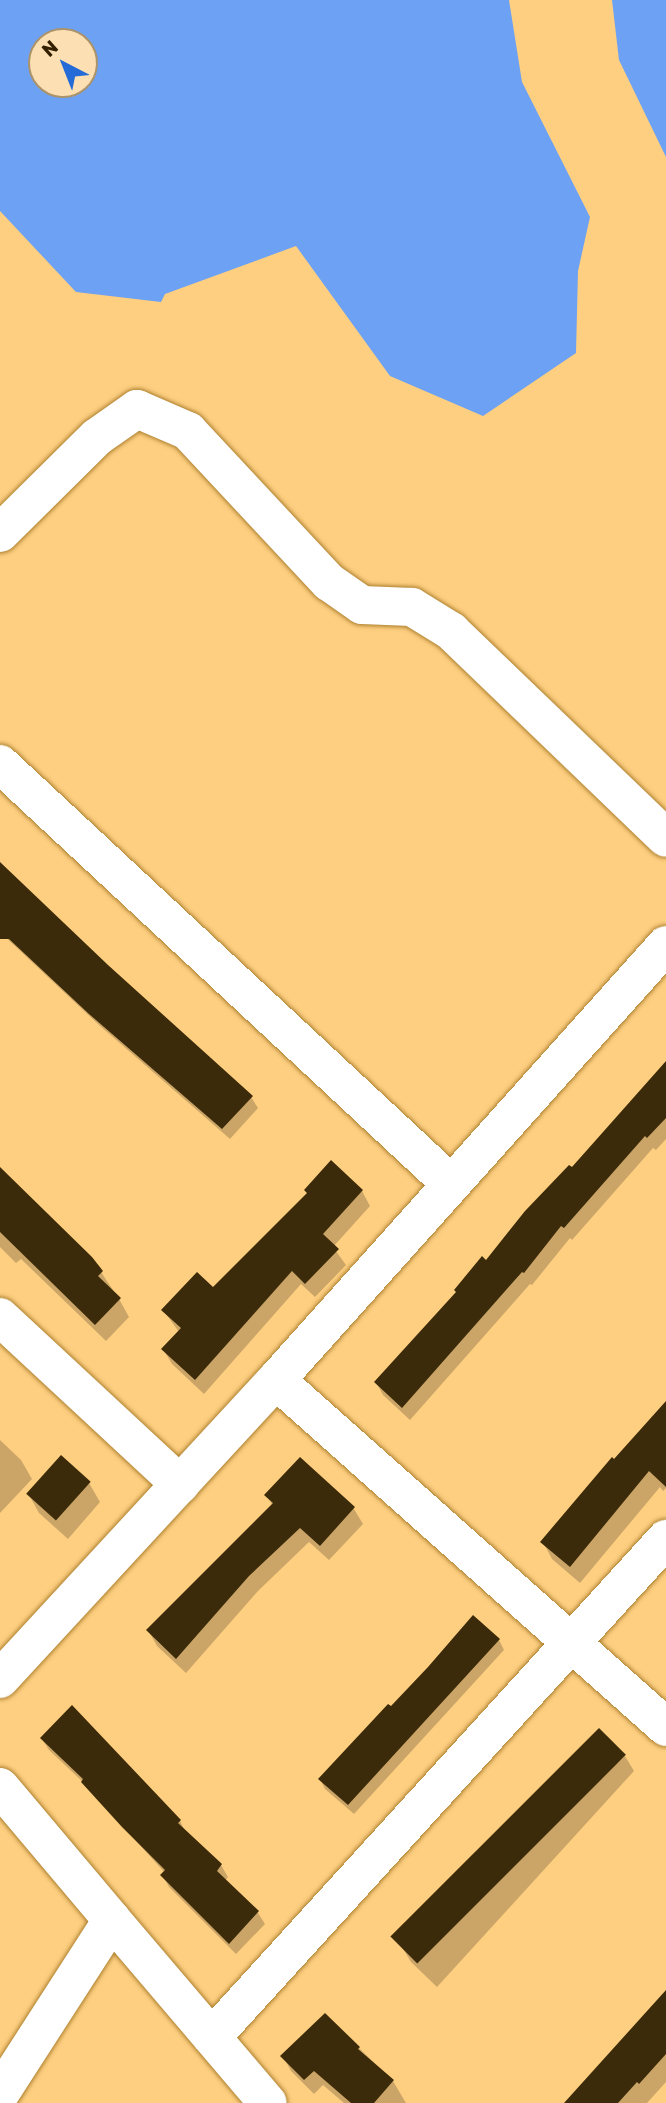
<!DOCTYPE html>
<html>
<head>
<meta charset="utf-8">
<style>
	body { margin:0 }
	#map { position:relative; width:666px; height:2103px; overflow:hidden; background:#fecf81; font-family:Rubik,sans-serif }
	div>[style] { position:absolute }
	.water>* { inset:0; background:#6da1f3 }
	.shadow>* { inset:0; background:#0003 }
	.building>* { inset:0; background:#3c2b0a; transform-origin:0 0 }
	.roads { filter:drop-shadow(0 0 2px #ad8130) drop-shadow(0 0 2px #ad8130) }
	.street>* { height:38px; margin:-19px; padding:0 19px; transform-origin:19px; border-radius:19px; background:#fff }
	.secondary>* { height:38px; margin:-19px; padding:0 19px; transform-origin:19px; border-radius:19px; background:#fff }
	span { translate:-50% -50%; white-space:nowrap; text-align:center; line-height:1.15; -webkit-text-stroke:7px #fce0b3; paint-order:stroke }
	.north { position:absolute; left:28px; top:28px; width:70px; height:70px; box-sizing:border-box; background:#fce0b3; border:2px solid #ab936b; border-radius:50%; rotate:318deg; font-size:19px; font-weight:700; line-height:28px; text-align:center; color:#322000 }
	.north::after { content:''; display:block; margin:auto; width:24px; height:32px; background:#246bd7; clip-path:polygon(50% 0,100% 100%,50% 72%,0 100%) }
</style>
</head>
<body>
<div id="map">
	<div class="water">
		<div style="clip-path:polygon(evenodd,0 0,509px 0,522px 82px,590px 217px,578px 271px,576px 353px,483px 416px,390px 376px,296px 246px,165px 294px,161px 302px,76px 292px,0 211px,0 0,84px 42px,84px 84px,42px 84px,42px 42px,84px 42px)"></div>
		<div style="clip-path:polygon(612px 0,666px 0,666px 157px,619px 60px)"></div>
	</div>
	<div class="shadow">
		<div style="clip-path:polygon(0 867px,251px 1097px,258px 1108px,230px 1139px,99px 1025px,0 932px)"></div>
		<div style="clip-path:polygon(666px 1064px,666px 1139px,656px 1150px,653px 1148px,572px 1240px,570px 1238px,532px 1285px,530px 1284px,410px 1420px,383px 1395px,376px 1382px)"></div>
		<div style="clip-path:polygon(0 1169px,101px 1272px,119px 1299px,129px 1317px,106px 1341px,21px 1259px,16px 1263px,0 1247px)"></div>
		<div style="clip-path:polygon(362px 1191px,370px 1206px,333px 1247px,346px 1265px,315px 1297px,301px 1284px,204px 1394px,172px 1364px,163px 1349px,179px 1332px,163px 1310px,213px 1289px,309px 1195px)"></div>
		<div style="clip-path:polygon(666px 1404px,666px 1488px,663px 1491px,660px 1487px,580px 1583px,552px 1559px,543px 1542px)"></div>
		<div style="clip-path:polygon(0 1440px,21px 1460px,32px 1479px,0 1513px)"></div>
		<div style="clip-path:polygon(300px 1459px,354px 1509px,363px 1524px,329px 1560px,309px 1542px,258px 1591px,186px 1673px,157px 1646px,148px 1630px,273px 1506px,266px 1495px)"></div>
		<div style="clip-path:polygon(89px 1483px,100px 1502px,68px 1539px,39px 1513px,28px 1493px)"></div>
		<div style="clip-path:polygon(499px 1640px,504px 1650px,354px 1814px,325px 1789px,320px 1779px)"></div>
		<div style="clip-path:polygon(72px 1708px,180px 1821px,186px 1833px,221px 1865px,228px 1877px,225px 1881px,258px 1913px,265px 1924px,236px 1954px,169px 1887px,163px 1876px,165px 1873px,85px 1784px,49px 1750px,42px 1739px)"></div>
		<div style="clip-path:polygon(625px 1756px,634px 1771px,437px 1987px,411px 1962px,402px 1947px)"></div>
		<div style="clip-path:polygon(666px 1993px,666px 2082px,647px 2103px,571px 2103px)"></div>
		<div style="clip-path:polygon(325px 2015px,393px 2081px,406px 2103px,344px 2103px,323px 2085px,314px 2094px,291px 2071px,283px 2056px)"></div>
	</div>
	<div class="building">
		<div style="clip-path:polygon(0 862px,108px 965px,253px 1096px,222px 1129px,89px 1014px,9px 939px,0 939px)"></div>
		<div style="clip-path:polygon(666px 1061px,666px 1118px,647px 1138px,645px 1136px,564px 1228px,561px 1226px,524px 1273px,522px 1272px,402px 1408px,374px 1382px,456px 1292px,454px 1290px,482px 1256px,486px 1260px,525px 1211px,569px 1165px,572px 1167px)"></div>
		<div style="clip-path:polygon(331px 1160px,363px 1190px,323px 1234px,339px 1249px,305px 1284px,292px 1271px,195px 1380px,161px 1349px,181px 1328px,161px 1310px,197px 1272px,213px 1287px,307px 1193px,304px 1190px)"></div>
		<div style="clip-path:polygon(0 1167px,92px 1257px,103px 1271px,98px 1276px,121px 1298px,95px 1325px,0 1232px)"></div>
		<div style="clip-path:polygon(666px 1401px,666px 1487px,649px 1471px,570px 1567px,540px 1542px,612px 1457px,614px 1459px)"></div>
		<div style="left:61px;top:1455px;width:40px;height:52px;rotate:42deg"></div>
		<div style="clip-path:polygon(300px 1457px,355px 1507px,320px 1546px,300px 1528px,249px 1576px,176px 1659px,146px 1630px,273px 1503px,264px 1495px)"></div>
		<div style="clip-path:polygon(473px 1615px,500px 1639px,348px 1805px,318px 1779px,388px 1704px,391px 1706px,428px 1667px)"></div>
		<div style="clip-path:polygon(72px 1705px,181px 1820px,178px 1823px,222px 1864px,217px 1871px,259px 1911px,229px 1944px,160px 1875px,165px 1870px,122px 1827px,81px 1782px,83px 1779px,40px 1738px)"></div>
		<div style="left:599px;top:1728px;width:38px;height:295px;rotate:45deg"></div>
		<div style="clip-path:polygon(666px 1990px,666px 2054px,639px 2084px,637px 2082px,618px 2103px,564px 2103px)"></div>
		<div style="clip-path:polygon(325px 2013px,360px 2047px,358px 2049px,394px 2080px,374px 2103px,351px 2103px,314px 2071px,304px 2080px,280px 2056px)"></div>
	</div>
	<div class="roads">
		<div class="street">
			<div style="left:0;top:533px;width:136px;rotate:-44.7deg"></div>
			<div style="left:97px;top:437px;width:49px;rotate:-35deg"></div>
			<div style="left:137px;top:409px;width:56px;rotate:23.3deg"></div>
			<div style="left:188px;top:431px;width:207px;rotate:47deg"></div>
			<div style="left:329px;top:582px;width:40px;rotate:34.9deg"></div>
			<div style="left:362px;top:605px;width:50px;rotate:2.3deg"></div>
			<div style="left:412px;top:607px;width:46px;rotate:31.6deg"></div>
			<div style="left:451px;top:631px;width:298px;rotate:43.9deg"></div>
			<div style="left:0;top:764px;width:615px;rotate:42.96deg"></div>
			<div style="left:0;top:1317px;width:246px;rotate:42.9deg"></div>
			<div style="left:276px;top:1380px;width:522px;rotate:41.66deg"></div>
			<div style="left:112px;top:1920px;width:240px;rotate:49.6deg"></div>
			<div style="left:212px;top:2037px;width:674px;rotate:-47.65deg"></div>
		</div>
		<div class="secondary">
			<div style="left:0;top:1679px;width:407px;rotate:-47.3deg"></div>
			<div style="left:276px;top:1380px;width:584px;rotate:-48.12deg"></div>
			<div style="left:0;top:1787px;width:174px;rotate:49.9deg"></div>
			<div style="left:112px;top:1920px;width:207px;rotate:122.8deg"></div>
		</div>
	</div>
	<div class="north">N</div>
</div>
</body>
</html>
